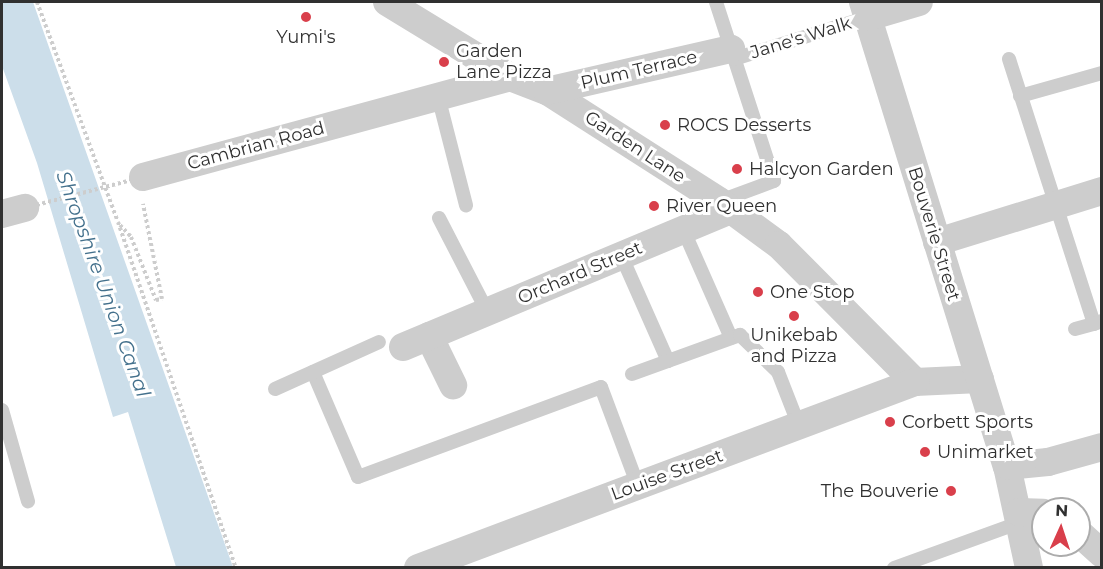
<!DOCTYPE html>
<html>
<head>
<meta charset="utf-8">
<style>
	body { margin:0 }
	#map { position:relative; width:1103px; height:569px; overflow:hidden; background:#fff; font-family:Montserrat,sans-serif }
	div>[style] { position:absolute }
	.water>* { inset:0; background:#ccdeea }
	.path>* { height:4px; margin-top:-2px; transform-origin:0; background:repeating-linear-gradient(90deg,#cdcdcd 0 3px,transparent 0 6px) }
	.lane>* { height:14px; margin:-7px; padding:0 7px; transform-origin:7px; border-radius:7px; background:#cdcdcd }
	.street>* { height:28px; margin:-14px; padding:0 14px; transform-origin:14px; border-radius:14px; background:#cdcdcd }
	.path-bridge>* { height:4px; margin-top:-2px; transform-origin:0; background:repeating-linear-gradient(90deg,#cdcdcd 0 3px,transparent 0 6px) }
	.dots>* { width:16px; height:16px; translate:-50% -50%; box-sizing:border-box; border:3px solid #fff; border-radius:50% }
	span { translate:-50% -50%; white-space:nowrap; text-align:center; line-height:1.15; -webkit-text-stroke:6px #fff; paint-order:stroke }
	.poi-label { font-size:18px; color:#303030 }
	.left { translate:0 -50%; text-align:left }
	.right { translate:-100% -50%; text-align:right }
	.street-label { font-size:18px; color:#303030 }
	.water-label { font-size:20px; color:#43708c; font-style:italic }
	.frame { position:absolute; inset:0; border:3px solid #303030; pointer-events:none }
	.north { position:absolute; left:1031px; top:497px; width:60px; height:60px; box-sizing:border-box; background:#fff; border:2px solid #acacac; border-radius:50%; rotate:3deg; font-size:16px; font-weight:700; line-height:24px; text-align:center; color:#303030 }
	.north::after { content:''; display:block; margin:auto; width:21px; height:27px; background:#d93f4b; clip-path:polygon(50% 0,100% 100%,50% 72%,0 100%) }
</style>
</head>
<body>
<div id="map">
	<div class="water">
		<div style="clip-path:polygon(2px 2px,33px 2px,233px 567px,176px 567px,128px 412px,113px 417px,37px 163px,2px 66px)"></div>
	</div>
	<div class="path">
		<div style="left:37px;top:2px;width:234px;rotate:69.8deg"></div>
		<div style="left:118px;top:222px;width:366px;rotate:71.2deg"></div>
		<div style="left:120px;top:225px;width:16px;rotate:47deg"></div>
		<div style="left:131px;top:237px;width:68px;rotate:68.4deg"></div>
		<div style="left:156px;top:300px;width:6px;rotate:-9deg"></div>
		<div style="left:162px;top:299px;width:97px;rotate:-101.3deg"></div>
	</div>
	<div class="lane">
		<div style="left:716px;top:2px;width:188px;rotate:72deg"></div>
		<div style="left:774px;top:181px;width:58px;rotate:159.7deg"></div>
		<div style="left:734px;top:59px;width:140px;rotate:-17.4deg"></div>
		<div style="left:1009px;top:59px;width:278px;rotate:72.2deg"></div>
		<div style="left:1094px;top:324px;width:9px;rotate:-21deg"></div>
		<div style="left:438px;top:96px;width:113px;rotate:75.6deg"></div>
		<div style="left:1020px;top:96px;width:85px;rotate:-15.7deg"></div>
		<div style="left:439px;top:218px;width:105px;rotate:62.7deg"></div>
		<div style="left:683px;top:229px;width:119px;rotate:66.2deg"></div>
		<div style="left:621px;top:255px;width:116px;rotate:66.1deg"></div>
		<div style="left:1075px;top:329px;width:20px;rotate:-15deg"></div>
		<div style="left:313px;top:372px;width:114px;rotate:66.8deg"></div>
		<div style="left:358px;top:477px;width:259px;rotate:-20.3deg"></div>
		<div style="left:601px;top:387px;width:106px;rotate:69.5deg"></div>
		<div style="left:632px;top:374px;width:115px;rotate:-19.9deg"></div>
		<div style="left:740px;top:335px;width:53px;rotate:44.2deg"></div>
		<div style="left:778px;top:372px;width:58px;rotate:68.7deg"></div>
		<div style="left:275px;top:389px;width:114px;rotate:-24.3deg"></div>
		<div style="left:2px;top:410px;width:95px;rotate:74.1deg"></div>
		<div style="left:894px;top:568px;width:135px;rotate:-19.9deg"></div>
	</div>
	<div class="street">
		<div style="left:387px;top:2px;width:144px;rotate:31.4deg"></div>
		<div style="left:510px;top:77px;width:40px;rotate:21deg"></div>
		<div style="left:547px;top:91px;width:204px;rotate:32.6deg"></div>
		<div style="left:719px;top:201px;width:74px;rotate:36.3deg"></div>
		<div style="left:779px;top:245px;width:193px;rotate:45.2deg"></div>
		<div style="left:915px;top:382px;width:65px;rotate:-2.6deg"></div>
		<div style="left:863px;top:2px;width:486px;rotate:72.8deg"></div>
		<div style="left:1007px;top:466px;width:104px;rotate:77.8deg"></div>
		<div style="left:868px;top:17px;width:53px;rotate:-16.4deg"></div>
		<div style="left:547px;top:91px;width:189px;rotate:-12.9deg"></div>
		<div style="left:143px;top:177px;width:380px;rotate:-15.2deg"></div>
		<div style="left:2px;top:214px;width:24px;rotate:-15deg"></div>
		<div style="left:937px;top:242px;width:173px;rotate:-17.2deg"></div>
		<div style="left:429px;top:336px;width:55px;rotate:63.9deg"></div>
		<div style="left:403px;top:347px;width:355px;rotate:-22.7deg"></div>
		<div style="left:1007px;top:466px;width:41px;rotate:-5.6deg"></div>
		<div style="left:1048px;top:462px;width:56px;rotate:-15.5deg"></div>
		<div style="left:1019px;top:512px;width:24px;rotate:2deg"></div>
		<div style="left:1079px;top:533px;width:31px;rotate:42deg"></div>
		<div style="left:418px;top:568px;width:531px;rotate:-20.52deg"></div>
	</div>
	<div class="path-bridge">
		<div style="left:25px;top:208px;width:122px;rotate:-14.7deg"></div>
	</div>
	<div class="dots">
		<div style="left:306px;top:17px;background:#d93f4b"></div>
		<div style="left:444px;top:62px;background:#d93f4b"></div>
		<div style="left:665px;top:125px;background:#d93f4b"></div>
		<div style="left:737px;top:169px;background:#d93f4b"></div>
		<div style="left:654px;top:206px;background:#d93f4b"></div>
		<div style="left:758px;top:292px;background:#d93f4b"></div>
		<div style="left:794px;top:316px;background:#d93f4b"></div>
		<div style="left:890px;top:422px;background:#d93f4b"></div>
		<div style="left:925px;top:452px;background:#d93f4b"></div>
		<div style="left:951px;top:491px;background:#d93f4b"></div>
	</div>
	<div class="poi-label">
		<span style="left:306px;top:37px">Yumi's</span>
		<span class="left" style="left:456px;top:62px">Garden<br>Lane Pizza</span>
		<span class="left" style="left:677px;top:125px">ROCS Desserts</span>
		<span class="left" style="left:749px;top:169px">Halcyon Garden</span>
		<span class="left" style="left:666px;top:206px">River Queen</span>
		<span class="left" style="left:770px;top:292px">One Stop</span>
		<span style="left:794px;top:346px">Unikebab<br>and Pizza</span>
		<span class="left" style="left:902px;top:422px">Corbett Sports</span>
		<span class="left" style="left:937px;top:452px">Unimarket</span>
		<span class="right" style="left:939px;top:491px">The Bouverie</span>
	</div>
	<div class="street-label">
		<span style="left:801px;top:38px;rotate:-17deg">Jane's Walk</span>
		<span style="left:639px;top:70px;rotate:-13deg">Plum Terrace</span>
		<span style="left:256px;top:146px;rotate:-15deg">Cambrian Road</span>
		<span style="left:635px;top:147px;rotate:33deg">Garden Lane</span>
		<span style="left:934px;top:234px;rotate:73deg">Bouverie Street</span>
		<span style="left:580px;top:273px;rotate:-23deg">Orchard Street</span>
		<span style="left:667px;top:475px;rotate:-20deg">Louise Street</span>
	</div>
	<div class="water-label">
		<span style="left:103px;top:284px;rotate:70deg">Shropshire Union Canal</span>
	</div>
	<div class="frame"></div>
	<div class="north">N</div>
</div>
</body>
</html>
